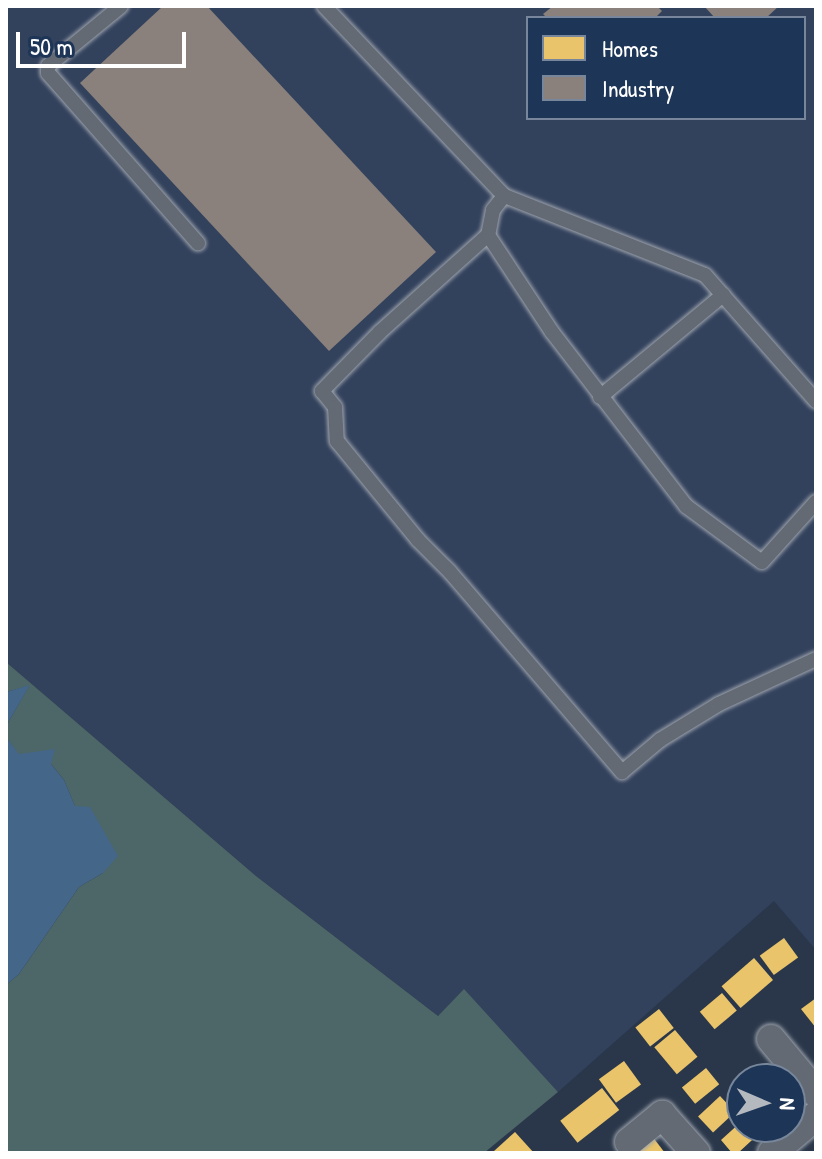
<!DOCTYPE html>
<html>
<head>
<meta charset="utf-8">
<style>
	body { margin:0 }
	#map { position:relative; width:822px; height:1159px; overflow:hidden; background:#2a374a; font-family:"Patrick Hand",sans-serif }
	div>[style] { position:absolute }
	.built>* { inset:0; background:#32415c }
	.green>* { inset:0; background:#4d6667 }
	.water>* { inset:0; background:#468 }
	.homes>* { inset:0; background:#e9c46a; transform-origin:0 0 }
	.industry>* { inset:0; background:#8a817c }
	.roads { filter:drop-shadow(0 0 2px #9fa5ae) drop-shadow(0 0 2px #9fa5ae) }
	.service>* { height:14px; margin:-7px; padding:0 7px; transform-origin:7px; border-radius:7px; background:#636a74 }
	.minor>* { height:28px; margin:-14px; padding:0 14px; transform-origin:14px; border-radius:14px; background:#636a74 }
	span { translate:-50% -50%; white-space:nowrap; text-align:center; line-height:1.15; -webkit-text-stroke:8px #1d3557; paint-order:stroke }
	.frame { position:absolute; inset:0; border:8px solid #fff; pointer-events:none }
	.legend { position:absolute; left:526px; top:16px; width:280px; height:104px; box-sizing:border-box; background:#1d3557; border:2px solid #77869a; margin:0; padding:10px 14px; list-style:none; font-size:24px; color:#fff }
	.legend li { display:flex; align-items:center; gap:16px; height:40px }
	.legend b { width:40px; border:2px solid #77869a }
	.north { position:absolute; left:726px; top:1063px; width:80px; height:80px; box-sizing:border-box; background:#1d3557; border:2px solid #77869a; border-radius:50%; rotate:92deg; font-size:22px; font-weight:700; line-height:32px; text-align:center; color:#fff }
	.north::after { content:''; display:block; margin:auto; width:28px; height:36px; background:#b4b9c0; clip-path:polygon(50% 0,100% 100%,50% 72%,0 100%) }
	.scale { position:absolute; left:16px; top:32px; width:170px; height:36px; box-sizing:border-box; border:4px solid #fff; border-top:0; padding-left:10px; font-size:24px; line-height:28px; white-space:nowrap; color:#fff; -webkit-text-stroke:6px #1d3557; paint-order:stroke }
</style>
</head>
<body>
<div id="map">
	<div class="built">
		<div style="clip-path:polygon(evenodd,6px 6px,816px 6px,816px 950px,774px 901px,558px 1092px,464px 990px,438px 1016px,256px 876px,6px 662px,6px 6px,528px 18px,804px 18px,804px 118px,528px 118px,528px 18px)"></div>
	</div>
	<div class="green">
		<div style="clip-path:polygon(6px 662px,256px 876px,438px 1016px,464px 989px,558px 1092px,484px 1153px,6px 1153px,6px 985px,19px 974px,79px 887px,103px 873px,64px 780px,51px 764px,18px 754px,6px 737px,6px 726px,29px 686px,6px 692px)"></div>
	</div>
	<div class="water">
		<div style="clip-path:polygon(30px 685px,6px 726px,6px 692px)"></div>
		<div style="clip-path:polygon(6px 737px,19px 754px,55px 749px,51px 764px,64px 780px,75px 806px,90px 807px,118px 856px,103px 873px,79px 887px,19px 974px,6px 985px)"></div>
	</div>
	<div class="homes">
		<div style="left:784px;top:938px;width:24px;height:30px;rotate:54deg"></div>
		<div style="left:754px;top:958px;width:29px;height:43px;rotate:49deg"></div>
		<div style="left:722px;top:993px;width:23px;height:29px;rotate:50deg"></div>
		<div style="clip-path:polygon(816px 998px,816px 1028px,801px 1009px)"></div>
		<div style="left:659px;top:1009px;width:24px;height:30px;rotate:52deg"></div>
		<div style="left:675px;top:1030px;width:35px;height:27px;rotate:50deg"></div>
		<div style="left:624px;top:1061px;width:29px;height:31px;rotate:54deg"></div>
		<div style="left:706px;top:1068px;width:21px;height:31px;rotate:51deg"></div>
		<div style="clip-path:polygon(780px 1069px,789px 1079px,768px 1079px)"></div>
		<div style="clip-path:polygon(790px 1080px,802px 1093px,790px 1104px)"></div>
		<div style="left:602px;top:1088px;width:28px;height:53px;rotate:52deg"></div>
		<div style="left:720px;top:1096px;width:22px;height:30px;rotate:47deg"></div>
		<div style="clip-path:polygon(742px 1121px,742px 1127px,764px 1129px,738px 1153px,732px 1153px,721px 1140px)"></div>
		<div style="clip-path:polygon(515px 1132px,534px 1153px,495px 1153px,494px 1151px)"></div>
		<div style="clip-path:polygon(652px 1136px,665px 1153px,630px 1153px)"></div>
	</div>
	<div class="industry">
		<div style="clip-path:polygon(163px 6px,207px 6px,436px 252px,329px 351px,80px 83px)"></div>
		<div style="clip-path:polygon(553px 6px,657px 6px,662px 11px,655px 18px,547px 18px,543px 14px)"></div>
		<div style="clip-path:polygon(704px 6px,779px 6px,766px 18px,715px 18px)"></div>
	</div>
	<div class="roads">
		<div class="service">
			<div style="left:121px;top:6px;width:94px;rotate:140.6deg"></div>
			<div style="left:48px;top:66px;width:7px;rotate:90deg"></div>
			<div style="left:48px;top:73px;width:227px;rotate:48.6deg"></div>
			<div style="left:324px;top:6px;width:262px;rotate:46.5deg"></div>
			<div style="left:488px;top:235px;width:145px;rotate:138.1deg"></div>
			<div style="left:380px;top:332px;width:83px;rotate:134.5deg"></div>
			<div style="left:322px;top:391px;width:21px;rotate:51deg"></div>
			<div style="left:335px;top:407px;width:34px;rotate:87deg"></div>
			<div style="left:337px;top:441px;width:128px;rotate:50.7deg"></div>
			<div style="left:418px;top:540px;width:45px;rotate:45deg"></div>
			<div style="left:450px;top:572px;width:264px;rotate:49.3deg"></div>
			<div style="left:622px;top:772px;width:50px;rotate:-40.1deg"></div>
			<div style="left:660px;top:740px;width:69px;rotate:-31.4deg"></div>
			<div style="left:719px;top:704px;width:107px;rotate:-24.9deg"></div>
			<div style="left:600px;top:397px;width:160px;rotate:-39.7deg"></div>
			<div style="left:816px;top:401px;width:168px;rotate:-131.4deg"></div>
			<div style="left:705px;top:275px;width:216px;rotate:-158.5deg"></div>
			<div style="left:504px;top:196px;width:18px;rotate:128deg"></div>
			<div style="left:493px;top:210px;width:25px;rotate:101deg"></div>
			<div style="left:488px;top:235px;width:116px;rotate:56.6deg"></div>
			<div style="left:552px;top:332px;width:220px;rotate:52.4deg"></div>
			<div style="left:686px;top:506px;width:94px;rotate:36.4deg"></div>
			<div style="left:762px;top:562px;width:81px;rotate:-48deg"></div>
		</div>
		<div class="minor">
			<div style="left:771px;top:1039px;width:70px;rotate:50.2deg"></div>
			<div style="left:629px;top:1142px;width:43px;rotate:-39.3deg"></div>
			<div style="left:662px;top:1115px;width:51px;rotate:48.2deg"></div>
			<div style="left:772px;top:1153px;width:57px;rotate:-40.1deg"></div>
		</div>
	</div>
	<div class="frame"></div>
	<ul class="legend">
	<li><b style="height:22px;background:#e9c46a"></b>Homes</li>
	<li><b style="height:22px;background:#8a817c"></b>Industry</li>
	</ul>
	<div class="north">N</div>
	<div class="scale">50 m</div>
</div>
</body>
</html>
